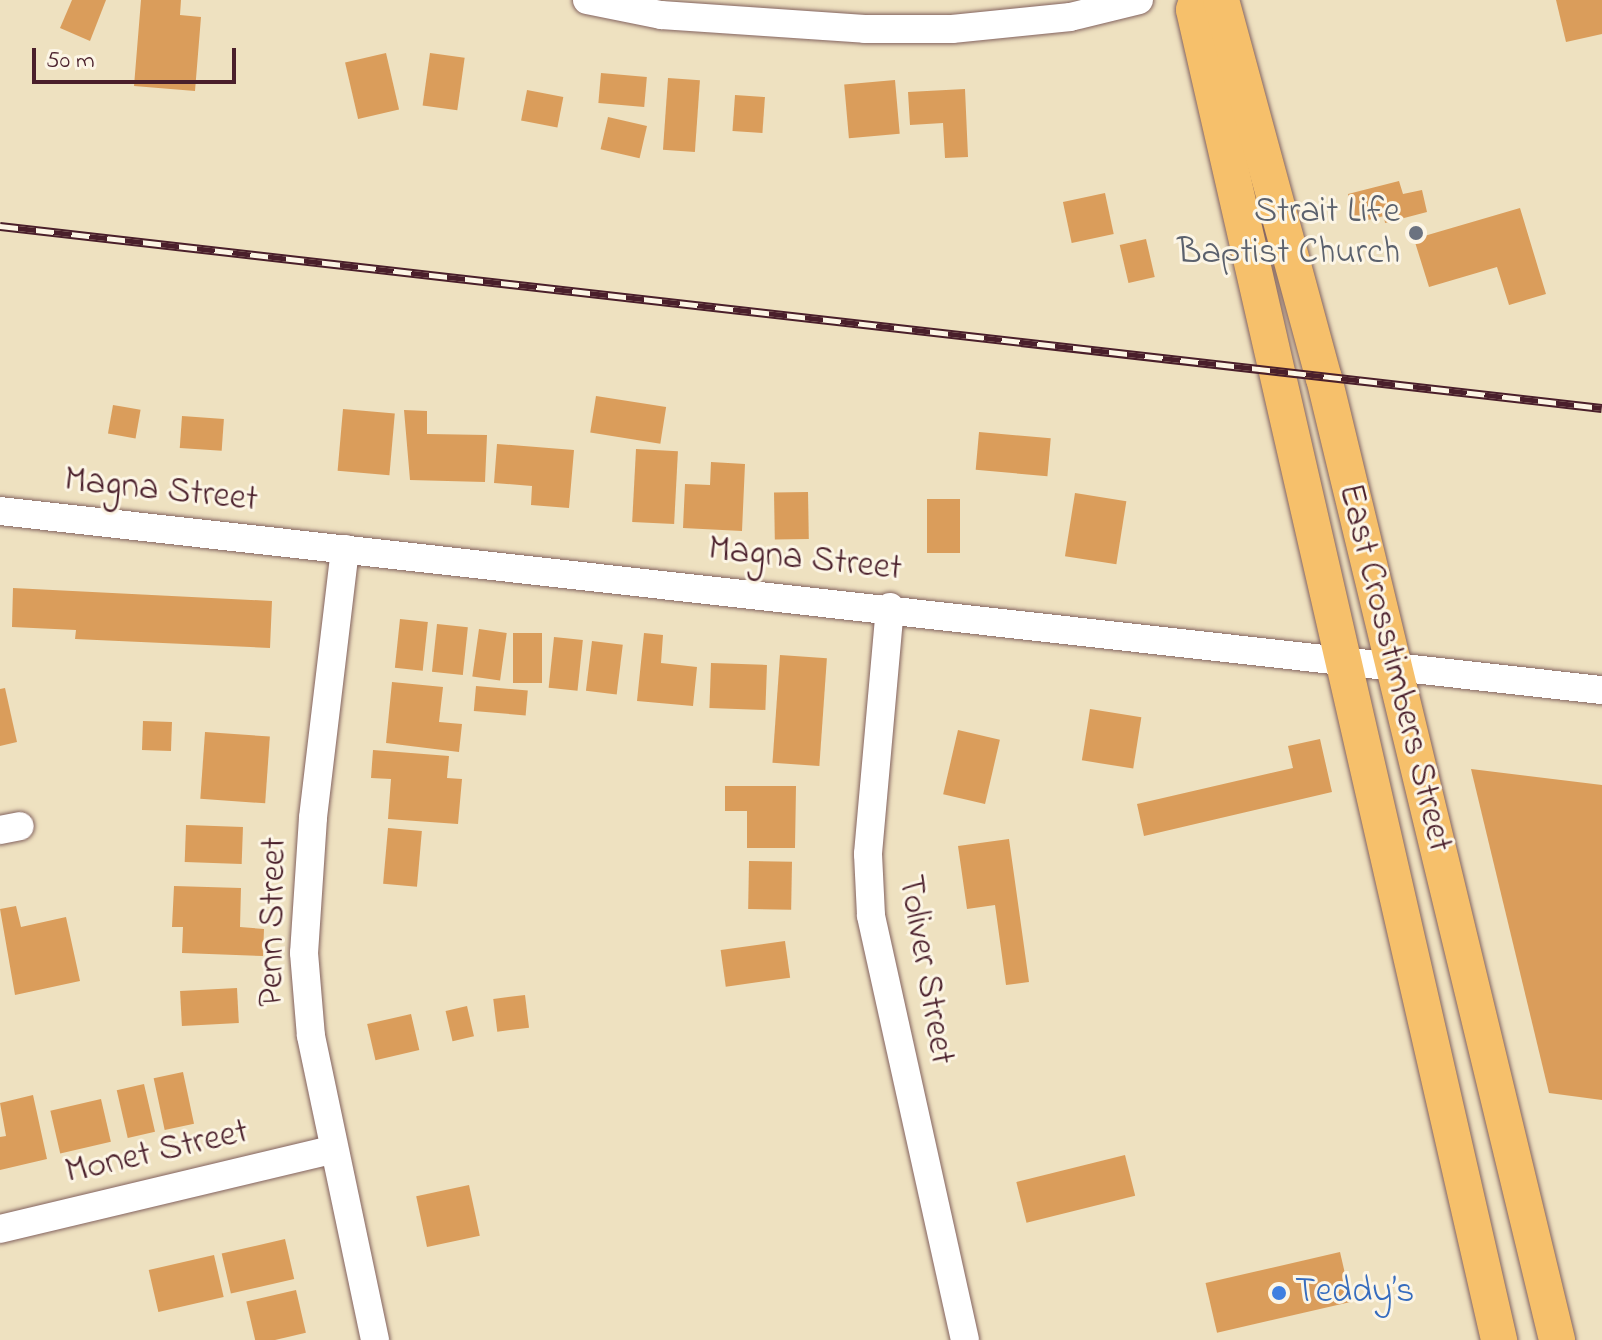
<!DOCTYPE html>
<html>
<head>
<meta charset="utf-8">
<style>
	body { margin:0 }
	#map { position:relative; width:1602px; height:1340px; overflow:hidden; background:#eee1c0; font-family:"Indie Flower",sans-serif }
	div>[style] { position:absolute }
	.building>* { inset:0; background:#da9d5b; transform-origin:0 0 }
	.roads { filter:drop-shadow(0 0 2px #83635f) drop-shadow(0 0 2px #83635f) }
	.minor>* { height:28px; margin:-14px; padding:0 14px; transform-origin:14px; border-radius:14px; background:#fff }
	.major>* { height:36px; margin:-18px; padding:0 18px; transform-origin:18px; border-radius:18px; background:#f6c06b }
	.rail>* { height:9px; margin-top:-4.5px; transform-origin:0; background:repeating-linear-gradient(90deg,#fcf5e5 0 18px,#4a1f2b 0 36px); box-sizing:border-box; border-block:2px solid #4a1f2b }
	.dots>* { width:22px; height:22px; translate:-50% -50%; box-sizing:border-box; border:4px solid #fcf5e5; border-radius:50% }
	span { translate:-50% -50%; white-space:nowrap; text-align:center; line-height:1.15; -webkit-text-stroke:6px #fcf5e5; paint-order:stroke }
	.worship-label { font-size:36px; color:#5b616d }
	.right { translate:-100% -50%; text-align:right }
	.street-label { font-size:36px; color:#4a1f2b }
	.shop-label { font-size:36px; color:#366cbe }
	.left { translate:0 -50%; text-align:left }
	.scale { position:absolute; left:32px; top:48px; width:204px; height:36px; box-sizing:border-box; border:4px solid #4a1f2b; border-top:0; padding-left:10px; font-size:24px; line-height:28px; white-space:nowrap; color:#4a1f2b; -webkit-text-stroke:6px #fcf5e5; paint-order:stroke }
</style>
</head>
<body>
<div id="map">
	<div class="building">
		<div style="clip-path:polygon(72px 0,106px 0,90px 41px,60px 28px)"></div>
		<div style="clip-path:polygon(141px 0,181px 0,180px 15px,201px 17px,195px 91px,134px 86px)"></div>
		<div style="clip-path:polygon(1556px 0,1602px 0,1602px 34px,1566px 42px)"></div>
		<div style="left:386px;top:53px;width:58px;height:42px;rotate:77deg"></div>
		<div style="left:430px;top:53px;width:35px;height:53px;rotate:8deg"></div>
		<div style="left:601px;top:73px;width:46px;height:30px;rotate:5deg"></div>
		<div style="left:668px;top:78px;width:32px;height:72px;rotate:4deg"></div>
		<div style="left:895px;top:80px;width:54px;height:51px;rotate:85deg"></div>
		<div style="clip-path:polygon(965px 89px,968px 157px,945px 158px,943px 123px,910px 125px,908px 92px)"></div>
		<div style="left:527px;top:90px;width:37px;height:31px;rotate:11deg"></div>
		<div style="left:735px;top:95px;width:30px;height:36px;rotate:4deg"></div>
		<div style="left:608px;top:117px;width:40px;height:33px;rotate:13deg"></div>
		<div style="clip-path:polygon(1399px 181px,1403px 194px,1422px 190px,1427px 212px,1385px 223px,1384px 216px,1356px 223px,1348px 194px)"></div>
		<div style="left:1105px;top:193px;width:42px;height:43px;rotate:78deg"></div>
		<div style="clip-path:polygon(1520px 208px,1546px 294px,1509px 305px,1497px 267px,1429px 287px,1414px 239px)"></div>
		<div style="left:1146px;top:239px;width:39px;height:27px;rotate:77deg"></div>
		<div style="left:596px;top:396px;width:71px;height:37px;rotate:9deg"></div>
		<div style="left:113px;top:405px;width:28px;height:29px;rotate:10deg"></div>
		<div style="left:343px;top:409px;width:52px;height:62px;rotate:5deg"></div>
		<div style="clip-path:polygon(404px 410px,427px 411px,427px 434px,487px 435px,485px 482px,410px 480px)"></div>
		<div style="left:182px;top:416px;width:42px;height:32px;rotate:4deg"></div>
		<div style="left:979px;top:432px;width:72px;height:38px;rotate:5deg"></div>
		<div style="clip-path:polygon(497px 444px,574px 450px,569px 508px,531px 505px,532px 486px,494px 483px)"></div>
		<div style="left:636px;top:449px;width:42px;height:73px;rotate:3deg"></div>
		<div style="clip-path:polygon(711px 462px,745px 464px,742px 531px,683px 528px,685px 484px,710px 485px)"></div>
		<div style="left:808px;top:492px;width:47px;height:34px;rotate:89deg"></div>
		<div style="left:1075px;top:493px;width:52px;height:64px;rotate:9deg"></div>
		<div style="left:927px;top:499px;width:33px;height:54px"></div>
		<div style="clip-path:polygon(13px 588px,272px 601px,270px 648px,75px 639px,76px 630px,12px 627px)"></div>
		<div style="left:400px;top:619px;width:28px;height:49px;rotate:6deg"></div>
		<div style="left:437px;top:624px;width:31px;height:48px;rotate:6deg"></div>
		<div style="left:479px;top:629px;width:28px;height:48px;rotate:8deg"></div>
		<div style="left:513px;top:633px;width:29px;height:50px"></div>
		<div style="clip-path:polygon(644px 633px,663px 635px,661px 663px,697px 667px,693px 706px,637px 701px)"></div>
		<div style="left:554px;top:637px;width:29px;height:51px;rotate:6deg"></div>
		<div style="left:592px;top:641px;width:31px;height:50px;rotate:7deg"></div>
		<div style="left:780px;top:655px;width:47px;height:108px;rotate:4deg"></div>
		<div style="left:711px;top:663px;width:56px;height:45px;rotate:2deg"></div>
		<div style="clip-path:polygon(392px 682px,443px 687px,439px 722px,462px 724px,459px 752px,386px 743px)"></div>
		<div style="left:476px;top:686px;width:52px;height:25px;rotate:5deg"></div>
		<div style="clip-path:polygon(5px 688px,17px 742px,0 746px,0 689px)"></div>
		<div style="left:1090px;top:709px;width:52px;height:52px;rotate:9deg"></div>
		<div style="left:143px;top:721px;width:29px;height:29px;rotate:2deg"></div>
		<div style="left:958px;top:730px;width:43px;height:66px;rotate:13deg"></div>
		<div style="left:205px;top:732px;width:65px;height:67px;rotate:4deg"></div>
		<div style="clip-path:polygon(1320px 739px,1332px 792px,1144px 836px,1137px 804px,1293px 768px,1288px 746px)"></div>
		<div style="clip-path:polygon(373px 750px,449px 756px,447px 778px,462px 779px,458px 824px,388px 819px,391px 779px,371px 778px)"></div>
		<div style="clip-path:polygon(1471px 769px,1602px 785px,1602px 1100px,1549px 1093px)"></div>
		<div style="clip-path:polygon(725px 786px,796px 786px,795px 848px,747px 848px,747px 811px,725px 811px)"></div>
		<div style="left:186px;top:825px;width:57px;height:37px;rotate:2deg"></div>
		<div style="left:388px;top:828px;width:34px;height:56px;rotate:5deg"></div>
		<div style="clip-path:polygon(1009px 839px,1029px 982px,1006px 985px,995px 905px,967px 909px,958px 846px)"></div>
		<div style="left:749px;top:861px;width:43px;height:48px;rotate:1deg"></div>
		<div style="clip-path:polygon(174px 886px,241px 888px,240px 927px,264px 929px,263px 956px,182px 953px,183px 927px,172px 927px)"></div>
		<div style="clip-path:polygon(16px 906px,21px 927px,66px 917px,80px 981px,15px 995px,0 909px)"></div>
		<div style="left:785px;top:941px;width:37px;height:65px;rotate:82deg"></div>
		<div style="left:237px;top:988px;width:35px;height:57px;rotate:87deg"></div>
		<div style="left:525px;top:995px;width:33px;height:32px;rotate:83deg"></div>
		<div style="left:467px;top:1006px;width:31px;height:22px;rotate:77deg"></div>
		<div style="left:411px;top:1014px;width:37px;height:45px;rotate:77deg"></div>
		<div style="left:183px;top:1072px;width:53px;height:30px;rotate:78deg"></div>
		<div style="left:144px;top:1084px;width:49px;height:28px;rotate:77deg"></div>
		<div style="clip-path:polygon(33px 1095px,47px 1159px,0 1170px,0 1137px,6px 1136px,0 1103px)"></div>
		<div style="left:101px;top:1099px;width:44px;height:52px;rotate:77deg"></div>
		<div style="left:1125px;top:1155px;width:42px;height:112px;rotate:76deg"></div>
		<div style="left:469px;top:1185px;width:52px;height:54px;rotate:78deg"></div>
		<div style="left:285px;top:1239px;width:41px;height:65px;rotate:77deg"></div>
		<div style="left:1340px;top:1252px;width:51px;height:138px;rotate:77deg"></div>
		<div style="left:214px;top:1255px;width:43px;height:67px;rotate:77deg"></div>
		<div style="left:296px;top:1290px;width:44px;height:51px;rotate:77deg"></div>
	</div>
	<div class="roads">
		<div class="minor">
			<div style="left:587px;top:0;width:76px;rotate:11.5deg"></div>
			<div style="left:661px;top:15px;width:204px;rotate:3.9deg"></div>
			<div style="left:865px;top:29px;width:87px"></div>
			<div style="left:952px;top:29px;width:119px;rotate:-5.8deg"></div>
			<div style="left:1070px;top:17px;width:71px;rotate:-13.8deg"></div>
			<div style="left:0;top:511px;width:1612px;rotate:6.38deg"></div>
			<div style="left:345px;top:549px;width:271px;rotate:96.8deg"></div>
			<div style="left:313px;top:818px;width:135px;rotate:93.8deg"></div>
			<div style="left:304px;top:953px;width:83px;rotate:85.2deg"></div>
			<div style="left:311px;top:1036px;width:311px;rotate:78.1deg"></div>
			<div style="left:890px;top:607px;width:248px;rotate:95.1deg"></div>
			<div style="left:868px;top:854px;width:62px;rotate:87.2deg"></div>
			<div style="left:871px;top:916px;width:434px;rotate:77.5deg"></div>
			<div style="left:0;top:830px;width:20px;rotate:-11deg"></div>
			<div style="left:0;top:1229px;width:341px;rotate:-13.4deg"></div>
		</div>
		<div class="major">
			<div style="left:1197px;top:0;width:10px;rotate:107deg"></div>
			<div style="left:1194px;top:10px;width:1365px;rotate:77.08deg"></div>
			<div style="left:1221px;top:0;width:392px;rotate:74.8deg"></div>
			<div style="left:1324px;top:378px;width:990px;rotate:76.38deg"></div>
		</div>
	</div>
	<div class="rail">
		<div style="left:0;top:226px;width:1612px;rotate:6.48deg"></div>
	</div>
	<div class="dots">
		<div style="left:1416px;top:233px;background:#6b7280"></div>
		<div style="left:1279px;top:1293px;background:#3f7fe0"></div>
	</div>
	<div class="worship-label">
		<span class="right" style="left:1400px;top:233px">Strait Life<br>Baptist Church</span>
	</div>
	<div class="street-label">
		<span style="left:161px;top:491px;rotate:6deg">Magna Street</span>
		<span style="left:805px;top:560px;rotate:6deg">Magna Street</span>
		<span style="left:1394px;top:668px;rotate:76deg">East Crosstimbers Street</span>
		<span style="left:274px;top:922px;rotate:-89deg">Penn Street</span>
		<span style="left:925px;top:970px;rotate:80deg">Toliver Street</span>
		<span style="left:157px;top:1153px;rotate:-13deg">Monet Street</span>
	</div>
	<div class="shop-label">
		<span class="left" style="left:1295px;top:1293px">Teddy’s</span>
	</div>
	<div class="scale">50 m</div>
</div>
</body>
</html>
